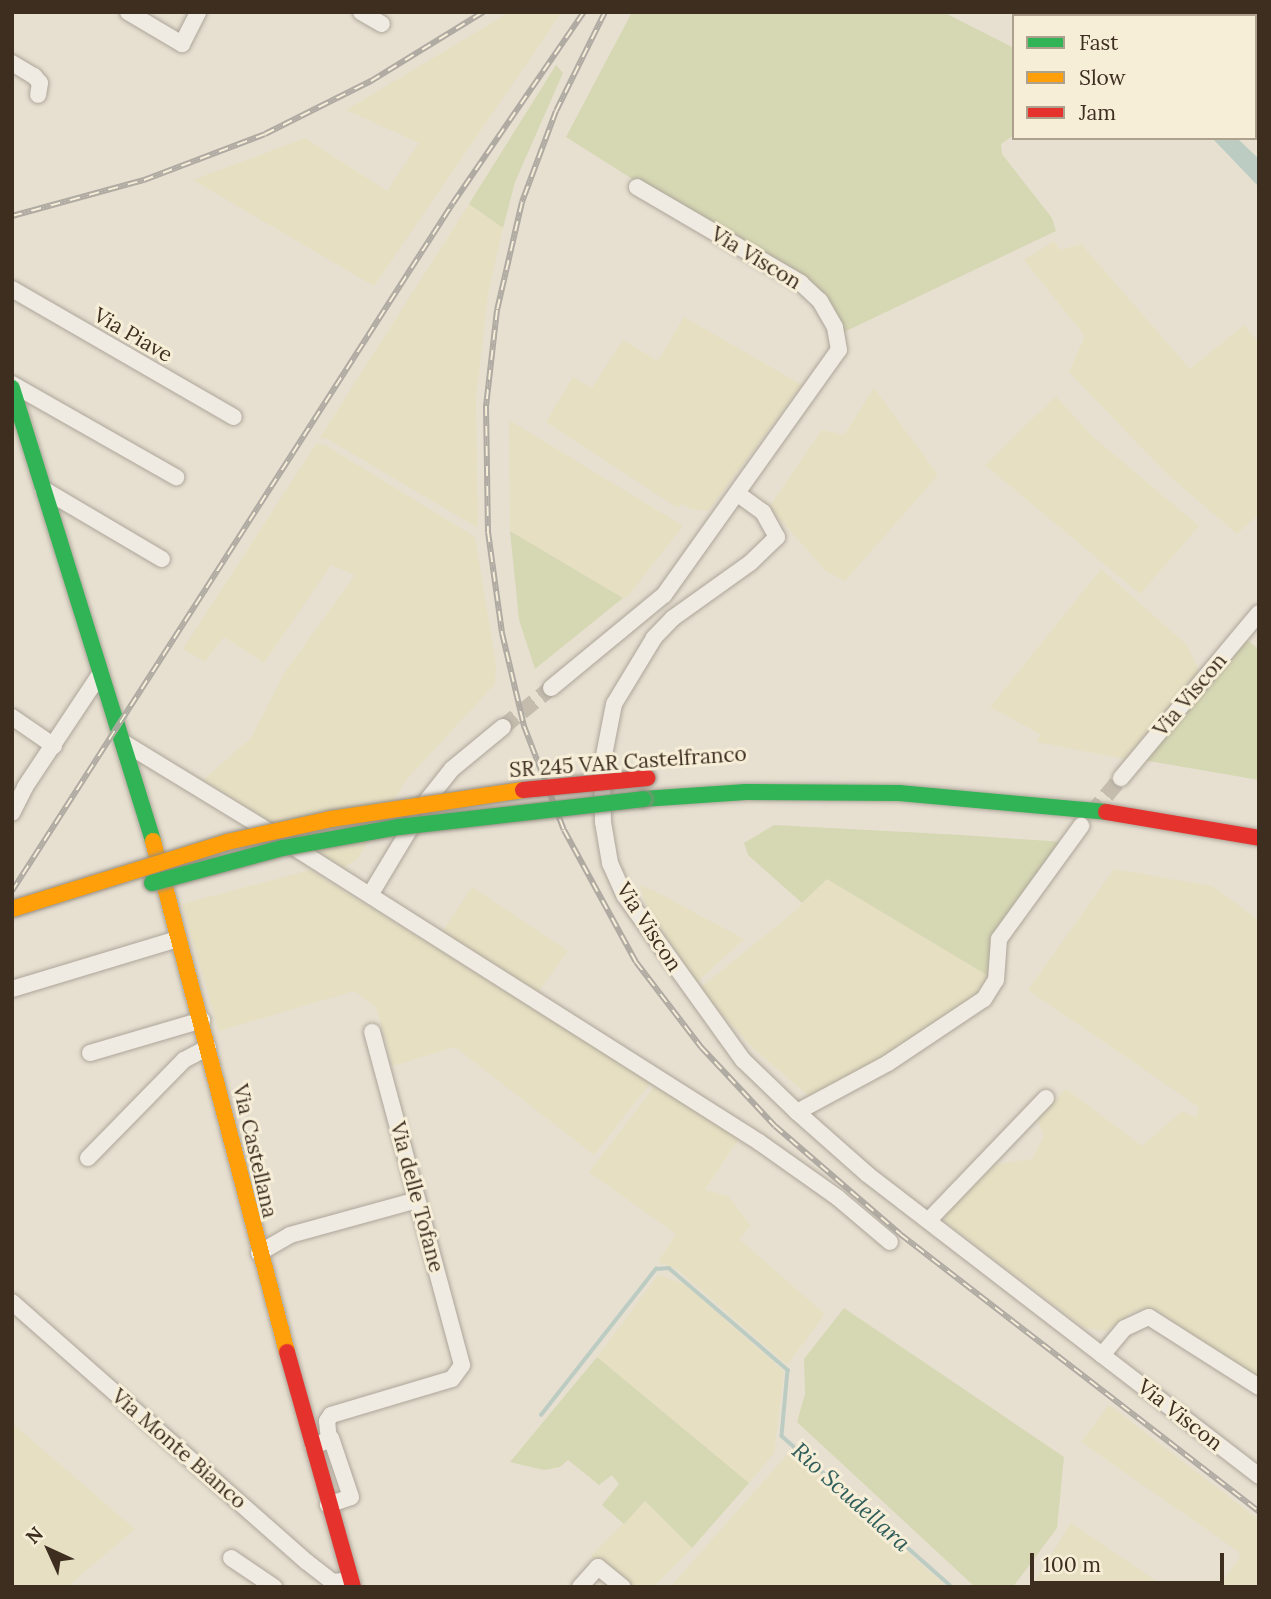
<!DOCTYPE html>
<html>
<head>
<meta charset="utf-8">
<style>
	body { margin:0 }
	#map { position:relative; width:1271px; height:1599px; overflow:hidden; background:#e7e0d1; font-family:Lora,serif }
	div>[style] { position:absolute }
	.farmland>* { inset:0; background:#e6dfc2 }
	.green>* { inset:0; background:#d6d7b3 }
	.water>* { inset:0; background:#bcccc2 }
	.stream>* { height:3.5px; margin:-1.75px; padding:0 1.75px; transform-origin:1.75px; border-radius:1.75px; background:#bcccc2 }
	.street-tunnel>* { height:16px; margin-top:-8px; transform-origin:0; background:repeating-linear-gradient(90deg,#c5bcae 0 16px,transparent 0 24px) }
	.roads { filter:drop-shadow(0 0 2px #ada599) drop-shadow(0 0 2px #ada599) }
	.street>* { height:16px; margin:-8px; padding:0 8px; transform-origin:8px; border-radius:8px; background:#efebe3 }
	.fast>* { height:16px; margin:-8px; padding:0 8px; transform-origin:8px; border-radius:8px; background:#30b455 }
	.slow>* { height:16px; margin:-8px; padding:0 8px; transform-origin:8px; border-radius:8px; background:#ff9f0a }
	.jam>* { height:16px; margin:-8px; padding:0 8px; transform-origin:8px; border-radius:8px; background:#e5322d }
	.rail>* { height:6px; margin-top:-3px; transform-origin:0; background:repeating-linear-gradient(90deg,#f7eed8 0 10px,#afaaa2 0 20px); box-sizing:border-box; border-block:2px solid #afaaa2 }
	.bridges { filter:drop-shadow(0 0 2px #928b80) drop-shadow(0 0 2px #928b80) }
	.fast-bridge>* { height:16px; margin:-8px; padding:0 8px; transform-origin:8px; border-radius:8px; background:#30b455 }
	.slow-bridge>* { height:16px; margin:-8px; padding:0 8px; transform-origin:8px; border-radius:8px; background:#ff9f0a }
	.jam-bridge>* { height:16px; margin:-8px; padding:0 8px; transform-origin:8px; border-radius:8px; background:#e5322d }
	span { translate:-50% -50%; white-space:nowrap; text-align:center; line-height:1.15; -webkit-text-stroke:6px #f7eed8; paint-order:stroke }
	.street-label { font-size:21px; color:#3d2e20 }
	.water-label { font-size:23px; color:#2f5d5a; font-style:italic }
	.frame { position:absolute; inset:0; border:14px solid #3d2e20; pointer-events:none }
	.legend { position:absolute; left:1012px; top:14px; width:245px; height:126px; box-sizing:border-box; background:#f7eed8; border:2px solid #ada18e; margin:0; padding:9px 12px; list-style:none; font-size:21px; color:#3d2e20 }
	.legend li { display:flex; align-items:center; gap:14px; height:35px }
	.legend b { width:35px; border:2px solid #ada18e }
	.north { position:absolute; left:14px; top:1515px; width:70px; height:70px; -webkit-text-stroke:5px #f7eed8; paint-order:stroke; rotate:315deg; font-size:19px; font-weight:700; line-height:28px; text-align:center; color:#3d2e20 }
	.north::after { content:''; display:block; margin:auto; width:24px; height:32px; background:#3d2e20; clip-path:polygon(50% 0,100% 100%,50% 72%,0 100%) }
	.scale { position:absolute; left:1030px; top:1553px; width:194px; height:32px; box-sizing:border-box; border:4px solid #3d2e20; border-top:0; padding-left:9px; font-size:21px; line-height:24px; white-space:nowrap; color:#3d2e20; -webkit-text-stroke:5px #f7eed8; paint-order:stroke }
</style>
</head>
<body>
<div id="map">
	<div class="farmland">
		<div style="clip-path:polygon(510px 12px,562px 12px,374px 286px,193px 180px,305px 138px,387px 191px,419px 143px,346px 110px)"></div>
		<div style="clip-path:polygon(469px 204px,503px 228px,488px 294px,476px 399px,478px 528px,326px 438px,319px 439px)"></div>
		<div style="clip-path:polygon(1054px 241px,1060px 250px,1081px 244px,1190px 369px,1244px 325px,1259px 343px,1259px 514px,1237px 534px,1167px 474px,1069px 372px,1085px 336px,1024px 260px)"></div>
		<div style="clip-path:polygon(684px 317px,802px 385px,708px 511px,690px 509px,682px 503px,678px 508px,546px 422px,573px 377px,592px 388px,623px 340px,658px 361px)"></div>
		<div style="clip-path:polygon(874px 388px,938px 475px,845px 581px,826px 571px,769px 507px,822px 430px,844px 435px)"></div>
		<div style="clip-path:polygon(1056px 396px,1092px 436px,1199px 526px,1140px 594px,985px 465px)"></div>
		<div style="clip-path:polygon(509px 420px,683px 526px,628px 596px,623px 598px,510px 531px)"></div>
		<div style="clip-path:polygon(316px 444px,325px 445px,475px 537px,496px 665px,495px 684px,406px 780px,358px 858px,344px 868px,203px 780px,251px 738px,285px 672px,355px 575px,331px 565px,264px 663px,224px 637px,205px 662px,183px 649px)"></div>
		<div style="clip-path:polygon(1101px 569px,1186px 644px,1200px 672px,1125px 759px,1037px 742px,1040px 734px,990px 707px)"></div>
		<div style="clip-path:polygon(1114px 869px,1212px 886px,1259px 920px,1259px 1382px,1158px 1311px,1142px 1309px,1130px 1313px,1107px 1331px,1085px 1328px,944px 1221px,946px 1211px,986px 1166px,1032px 1159px,1044px 1136px,1037px 1118px,1066px 1089px,1142px 1146px,1182px 1111px,1196px 1118px,1199px 1107px,1028px 990px)"></div>
		<div style="clip-path:polygon(310px 870px,651px 1082px,594px 1155px,455px 1047px,393px 1066px,376px 1007px,354px 991px,219px 1031px,182px 904px)"></div>
		<div style="clip-path:polygon(826px 878px,990px 977px,983px 993px,948px 1020px,811px 1098px,753px 1048px,699px 989px,794px 912px)"></div>
		<div style="clip-path:polygon(640px 885px,660px 894px,744px 939px,696px 983px,644px 901px)"></div>
		<div style="clip-path:polygon(472px 887px,568px 951px,538px 992px,444px 936px,442px 932px)"></div>
		<div style="clip-path:polygon(655px 1086px,740px 1137px,705px 1190px,728px 1196px,751px 1226px,739px 1239px,825px 1314px,787px 1365px,677px 1269px,658px 1262px,676px 1234px,589px 1172px)"></div>
		<div style="clip-path:polygon(658px 1275px,684px 1284px,784px 1371px,774px 1453px,749px 1483px,597px 1357px)"></div>
		<div style="clip-path:polygon(1109px 1405px,1259px 1520px,1259px 1587px,1218px 1587px,1240px 1557px,1239px 1552px,1081px 1442px)"></div>
		<div style="clip-path:polygon(12px 1423px,135px 1529px,67px 1587px,12px 1587px)"></div>
		<div style="clip-path:polygon(792px 1449px,947px 1587px,670px 1587px)"></div>
		<div style="clip-path:polygon(645px 1501px,692px 1548px,653px 1587px,629px 1587px,591px 1556px)"></div>
		<div style="clip-path:polygon(1071px 1523px,1165px 1587px,1031px 1587px)"></div>
	</div>
	<div class="green">
		<div style="clip-path:polygon(632px 12px,943px 12px,1014px 48px,1014px 135px,1001px 144px,1002px 154px,1052px 218px,1056px 231px,842px 333px,822px 299px,566px 137px)"></div>
		<div style="clip-path:polygon(556px 65px,563px 73px,515px 182px,503px 228px,469px 204px)"></div>
		<div style="clip-path:polygon(510px 531px,623px 598px,535px 669px,519px 620px)"></div>
		<div style="clip-path:polygon(1244px 638px,1259px 649px,1259px 780px,1143px 760px)"></div>
		<div style="clip-path:polygon(774px 825px,962px 835px,1063px 842px,991px 945px,990px 977px,827px 879px,802px 903px,748px 855px,744px 843px)"></div>
		<div style="clip-path:polygon(844px 1308px,1064px 1457px,1057px 1528px,1013px 1587px,975px 1587px,797px 1422px,805px 1394px,804px 1359px)"></div>
		<div style="clip-path:polygon(597px 1357px,749px 1483px,692px 1548px,645px 1501px,624px 1524px,602px 1505px,619px 1484px,612px 1475px,599px 1485px,568px 1460px,560px 1467px,544px 1470px,510px 1462px)"></div>
	</div>
	<div class="water">
		<div style="clip-path:polygon(1212px 138px,1237px 138px,1259px 159px,1259px 187px)"></div>
	</div>
	<div class="stream">
		<div style="left:541px;top:1415px;width:186px;rotate:-51.8deg"></div>
		<div style="left:656px;top:1269px;width:13px;rotate:-4deg"></div>
		<div style="left:669px;top:1268px;width:157px;rotate:40.6deg"></div>
		<div style="left:788px;top:1370px;width:66px;rotate:95.2deg"></div>
		<div style="left:782px;top:1436px;width:227px;rotate:41.6deg"></div>
	</div>
	<div class="street-tunnel">
		<div style="left:503px;top:727px;width:62px;rotate:-39.1deg"></div>
		<div style="left:1091px;top:814px;width:47px;rotate:-50.2deg"></div>
	</div>
	<div class="roads">
		<div class="street">
			<div style="left:128px;top:12px;width:63px;rotate:30.7deg"></div>
			<div style="left:182px;top:44px;width:36px;rotate:-63deg"></div>
			<div style="left:361px;top:12px;width:24px;rotate:30deg"></div>
			<div style="left:12px;top:63px;width:26px;rotate:31deg"></div>
			<div style="left:34px;top:76px;width:9px;rotate:49deg"></div>
			<div style="left:40px;top:83px;width:12px;rotate:99deg"></div>
			<div style="left:12px;top:289px;width:256px;rotate:30deg"></div>
			<div style="left:12px;top:384px;width:189px;rotate:29.6deg"></div>
			<div style="left:43px;top:489px;width:138px;rotate:30.5deg"></div>
			<div style="left:738px;top:494px;width:31px;rotate:36deg"></div>
			<div style="left:763px;top:512px;width:29px;rotate:61deg"></div>
			<div style="left:777px;top:537px;width:37px;rotate:136deg"></div>
			<div style="left:750px;top:563px;width:95px;rotate:144.5deg"></div>
			<div style="left:673px;top:618px;width:28px;rotate:134deg"></div>
			<div style="left:654px;top:638px;width:77px;rotate:121.2deg"></div>
			<div style="left:614px;top:704px;width:63px;rotate:101deg"></div>
			<div style="left:602px;top:766px;width:56px;rotate:89deg"></div>
			<div style="left:603px;top:822px;width:42px;rotate:80.3deg"></div>
			<div style="left:610px;top:863px;width:36px;rotate:66deg"></div>
			<div style="left:625px;top:896px;width:202px;rotate:54.3deg"></div>
			<div style="left:743px;top:1060px;width:75px;rotate:43.9deg"></div>
			<div style="left:797px;top:1112px;width:94px;rotate:41.5deg"></div>
			<div style="left:867px;top:1174px;width:495px;rotate:37.6deg"></div>
			<div style="left:551px;top:688px;width:146px;rotate:-39.5deg"></div>
			<div style="left:664px;top:595px;width:301px;rotate:-54.5deg"></div>
			<div style="left:839px;top:350px;width:23px;rotate:-100deg"></div>
			<div style="left:835px;top:327px;width:30px;rotate:-120deg"></div>
			<div style="left:820px;top:301px;width:26px;rotate:-137deg"></div>
			<div style="left:801px;top:283px;width:190px;rotate:-149.7deg"></div>
			<div style="left:12px;top:717px;width:51px;rotate:34.6deg"></div>
			<div style="left:126px;top:744px;width:169px;rotate:31.4deg"></div>
			<div style="left:1121px;top:778px;width:215px;rotate:-50.1deg"></div>
			<div style="left:425px;top:803px;width:43px;rotate:-51.5deg"></div>
			<div style="left:452px;top:769px;width:66px;rotate:-39.5deg"></div>
			<div style="left:12px;top:813px;width:29px;rotate:-63deg"></div>
			<div style="left:25px;top:787px;width:136px;rotate:-56.4deg"></div>
			<div style="left:292px;top:846px;width:553px;rotate:32.37deg"></div>
			<div style="left:759px;top:1142px;width:97px;rotate:35.3deg"></div>
			<div style="left:838px;top:1198px;width:68px;rotate:40.2deg"></div>
			<div style="left:370px;top:895px;width:85px;rotate:-58.9deg"></div>
			<div style="left:12px;top:989px;width:173px;rotate:-16.8deg"></div>
			<div style="left:90px;top:1053px;width:117px;rotate:-16.4deg"></div>
			<div style="left:797px;top:1112px;width:103px;rotate:-28.3deg"></div>
			<div style="left:888px;top:1063px;width:115px;rotate:-33.7deg"></div>
			<div style="left:984px;top:999px;width:22px;rotate:-58deg"></div>
			<div style="left:996px;top:980px;width:41px;rotate:-85.8deg"></div>
			<div style="left:999px;top:939px;width:140px;rotate:-54deg"></div>
			<div style="left:88px;top:1158px;width:137px;rotate:-45.6deg"></div>
			<div style="left:184px;top:1060px;width:27px;rotate:-28deg"></div>
			<div style="left:929px;top:1220px;width:169px;rotate:-46.2deg"></div>
			<div style="left:259px;top:1253px;width:36px;rotate:-30deg"></div>
			<div style="left:290px;top:1235px;width:132px;rotate:-15.4deg"></div>
			<div style="left:12px;top:1302px;width:393px;rotate:41.4deg"></div>
			<div style="left:307px;top:1562px;width:33px;rotate:38deg"></div>
			<div style="left:333px;top:1582px;width:18px;rotate:-6deg"></div>
			<div style="left:1102px;top:1355px;width:35px;rotate:-50deg"></div>
			<div style="left:1125px;top:1328px;width:26px;rotate:-25deg"></div>
			<div style="left:1149px;top:1317px;width:130px;rotate:32.5deg"></div>
			<div style="left:313px;top:1446px;width:17px;rotate:-21deg"></div>
			<div style="left:329px;top:1440px;width:19px;rotate:-96deg"></div>
			<div style="left:327px;top:1421px;width:7px;rotate:-56deg"></div>
			<div style="left:331px;top:1415px;width:126px;rotate:-16.6deg"></div>
			<div style="left:452px;top:1379px;width:17px;rotate:-54deg"></div>
			<div style="left:462px;top:1365px;width:345px;rotate:-105.1deg"></div>
			<div style="left:328px;top:1505px;width:24px;rotate:-19deg"></div>
			<div style="left:351px;top:1497px;width:62px;rotate:-108.7deg"></div>
			<div style="left:231px;top:1558px;width:52px;rotate:34deg"></div>
			<div style="left:580px;top:1587px;width:27px;rotate:-48deg"></div>
			<div style="left:598px;top:1567px;width:32px;rotate:39deg"></div>
		</div>
		<div class="fast">
			<div style="left:12px;top:388px;width:474px;rotate:72.7deg"></div>
			<div style="left:643px;top:799px;width:103px;rotate:-3.9deg"></div>
			<div style="left:746px;top:792px;width:153px;rotate:0.4deg"></div>
			<div style="left:899px;top:793px;width:208px;rotate:5.2deg"></div>
		</div>
		<div class="slow">
			<div style="left:153px;top:841px;width:528px;rotate:75.31deg"></div>
		</div>
		<div class="jam">
			<div style="left:1106px;top:812px;width:155px;rotate:9.6deg"></div>
			<div style="left:287px;top:1352px;width:244px;rotate:74.3deg"></div>
		</div>
	</div>
	<div class="rail">
		<div style="left:605px;top:12px;width:110px;rotate:116.3deg"></div>
		<div style="left:556px;top:111px;width:97px;rotate:110.5deg"></div>
		<div style="left:522px;top:202px;width:111px;rotate:103deg"></div>
		<div style="left:497px;top:310px;width:97px;rotate:96.5deg"></div>
		<div style="left:486px;top:406px;width:126px;rotate:89.1deg"></div>
		<div style="left:488px;top:532px;width:102px;rotate:82.1deg"></div>
		<div style="left:502px;top:633px;width:96px;rotate:76.7deg"></div>
		<div style="left:524px;top:726px;width:111px;rotate:69deg"></div>
		<div style="left:564px;top:830px;width:150px;rotate:61.4deg"></div>
		<div style="left:636px;top:962px;width:107px;rotate:52.6deg"></div>
		<div style="left:701px;top:1047px;width:108px;rotate:46.9deg"></div>
		<div style="left:775px;top:1126px;width:165px;rotate:40.8deg"></div>
		<div style="left:900px;top:1234px;width:453px;rotate:37.7deg"></div>
		<div style="left:12px;top:216px;width:137px;rotate:-15.3deg"></div>
		<div style="left:144px;top:180px;width:129px;rotate:-20.8deg"></div>
		<div style="left:265px;top:134px;width:119px;rotate:-26.6deg"></div>
		<div style="left:371px;top:81px;width:132px;rotate:-31.6deg"></div>
		<div style="left:12px;top:891px;width:817px;rotate:-57.34deg"></div>
		<div style="left:453px;top:203px;width:232px;rotate:-55.6deg"></div>
	</div>
	<div class="bridges">
		<div class="fast-bridge">
			<div style="left:152px;top:883px;width:136px;rotate:-15deg"></div>
			<div style="left:283px;top:848px;width:118px;rotate:-10.3deg"></div>
			<div style="left:399px;top:827px;width:246px;rotate:-6.5deg"></div>
		</div>
		<div class="slow-bridge">
			<div style="left:12px;top:909px;width:225px;rotate:-17.3deg"></div>
			<div style="left:227px;top:842px;width:107px;rotate:-12.5deg"></div>
			<div style="left:331px;top:819px;width:194px;rotate:-8.6deg"></div>
		</div>
		<div class="jam-bridge">
			<div style="left:523px;top:790px;width:125px;rotate:-5.5deg"></div>
		</div>
	</div>
	<div class="street-label">
		<span style="left:756px;top:258px;rotate:31deg">Via Viscon</span>
		<span style="left:133px;top:335px;rotate:30deg">Via Piave</span>
		<span style="left:1190px;top:695px;rotate:-50deg">Via Viscon</span>
		<span style="left:628px;top:762px;rotate:-4deg">SR 245 VAR Castelfranco</span>
		<span style="left:649px;top:927px;rotate:57deg">Via Viscon</span>
		<span style="left:255px;top:1151px;rotate:77deg">Via Castellana</span>
		<span style="left:417px;top:1197px;rotate:75deg">Via delle Tofane</span>
		<span style="left:1180px;top:1415px;rotate:38deg">Via Viscon</span>
		<span style="left:179px;top:1449px;rotate:41deg">Via Monte Bianco</span>
	</div>
	<div class="water-label">
		<span style="left:851px;top:1497px;rotate:42deg">Rio Scudellara</span>
	</div>
	<div class="frame"></div>
	<ul class="legend">
	<li><b style="height:9px;background:#30b455"></b>Fast</li>
	<li><b style="height:9px;background:#ff9f0a"></b>Slow</li>
	<li><b style="height:9px;background:#e5322d"></b>Jam</li>
	</ul>
	<div class="north">N</div>
	<div class="scale">100 m</div>
</div>
</body>
</html>
